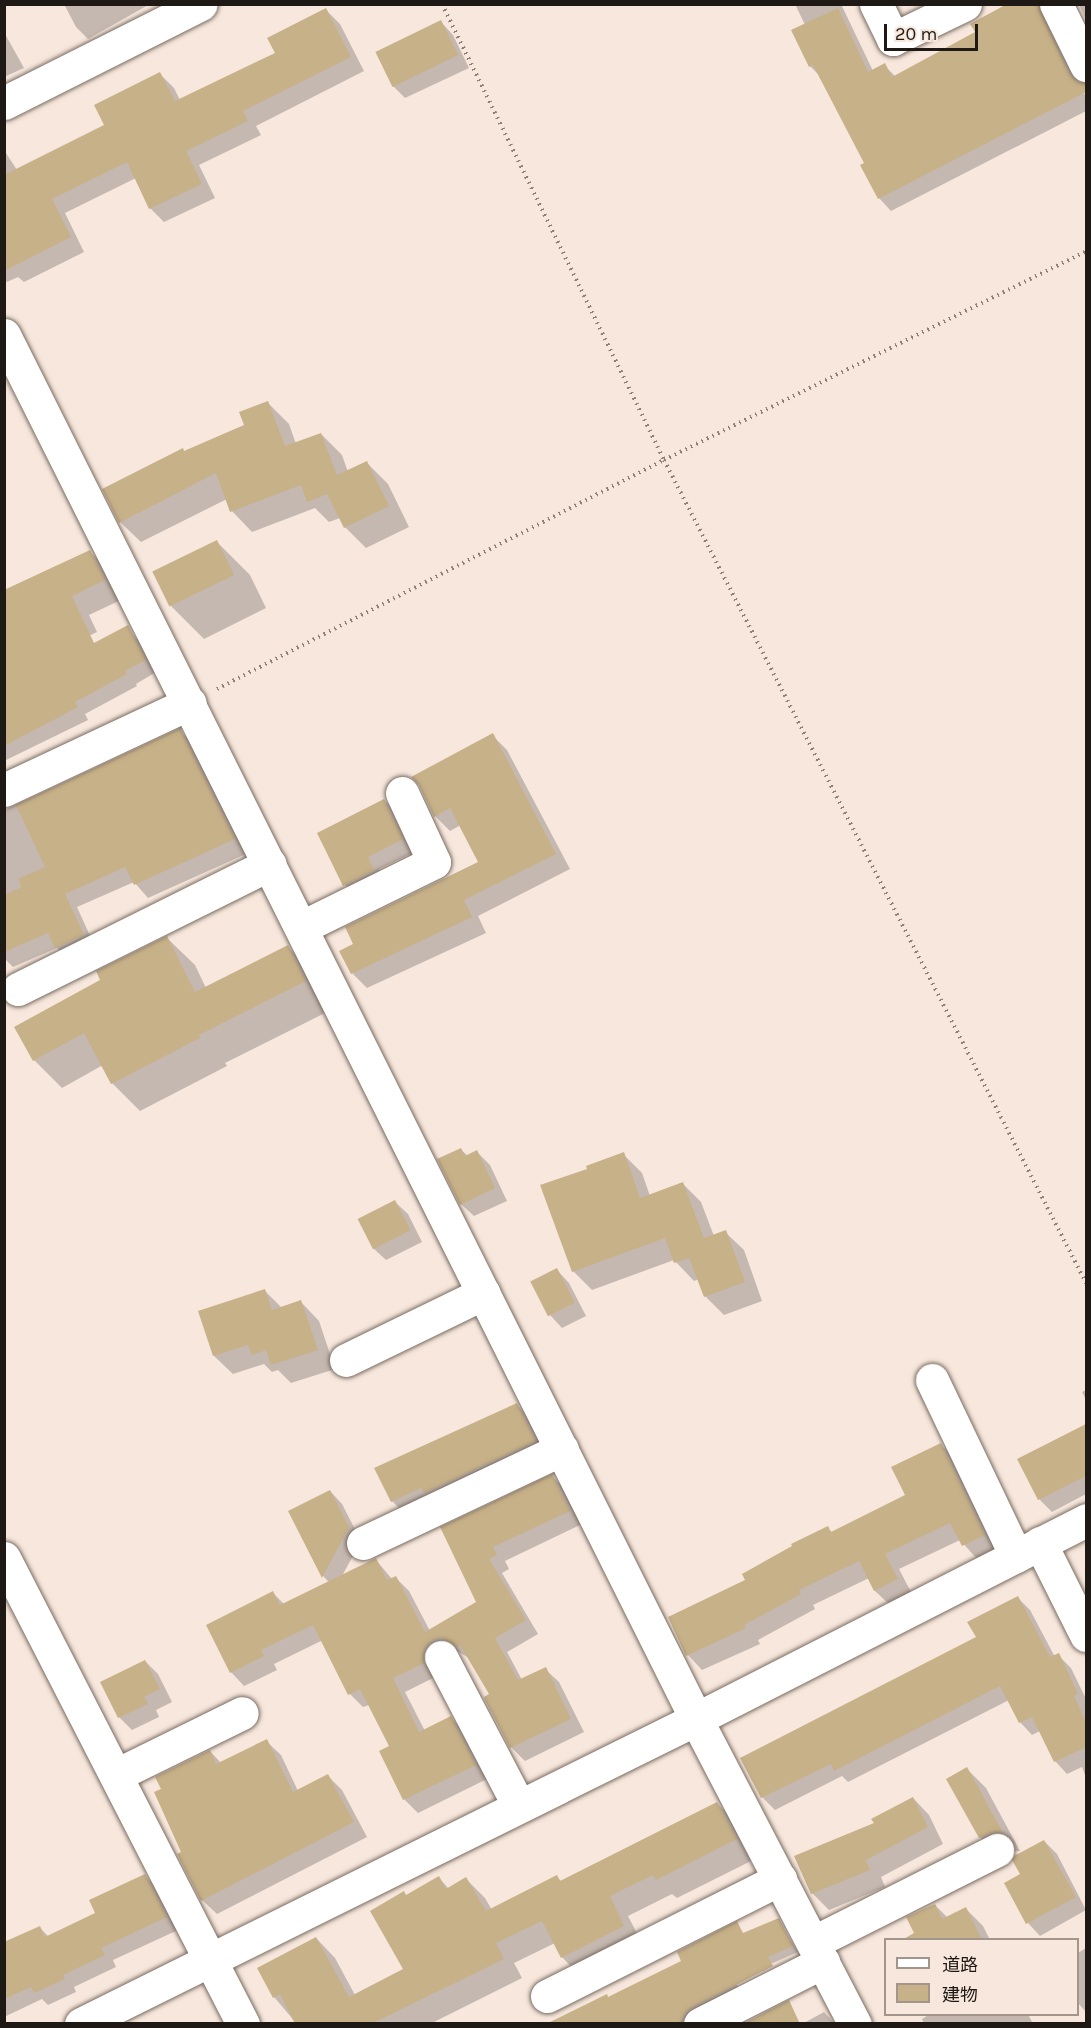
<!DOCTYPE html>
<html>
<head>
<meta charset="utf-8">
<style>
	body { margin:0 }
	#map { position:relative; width:1091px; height:2028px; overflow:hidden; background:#f7e7dc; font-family:Karla,"Noto Sans JP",sans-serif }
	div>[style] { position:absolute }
	.shadow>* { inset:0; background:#0003 }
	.building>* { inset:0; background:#c7b188; transform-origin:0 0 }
	.path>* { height:4px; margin-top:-2px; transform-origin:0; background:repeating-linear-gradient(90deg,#8b8078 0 1.5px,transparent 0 6px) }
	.roads { filter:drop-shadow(0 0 2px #796b61) drop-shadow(0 0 2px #796b61) }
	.minor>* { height:33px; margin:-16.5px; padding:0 16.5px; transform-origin:16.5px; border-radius:16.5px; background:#fff }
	span { translate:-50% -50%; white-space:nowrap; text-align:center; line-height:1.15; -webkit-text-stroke:5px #f7e7dc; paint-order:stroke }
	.frame { position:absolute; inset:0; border:6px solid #1f1915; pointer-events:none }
	.legend { position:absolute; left:884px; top:1938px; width:195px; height:78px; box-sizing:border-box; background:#f7e7dc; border:2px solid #a1958c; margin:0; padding:8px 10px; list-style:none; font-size:18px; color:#1f1915 }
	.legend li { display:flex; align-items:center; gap:12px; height:30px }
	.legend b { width:30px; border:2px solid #a1958c }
	.scale { position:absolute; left:884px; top:24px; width:94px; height:27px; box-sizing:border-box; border:3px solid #1f1915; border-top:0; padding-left:8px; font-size:18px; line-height:21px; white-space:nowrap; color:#1f1915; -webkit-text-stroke:4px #f7e7dc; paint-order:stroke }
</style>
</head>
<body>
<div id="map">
	<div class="shadow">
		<div style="clip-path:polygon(64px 4px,150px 4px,88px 39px,76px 27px)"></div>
		<div style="clip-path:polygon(795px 4px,841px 4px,873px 71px,884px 65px,896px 77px,977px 33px,1010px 4px,1045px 4px,1051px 26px,1086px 97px,1086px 111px,891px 211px,879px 198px,866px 164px,821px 77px,810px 66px,805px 25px)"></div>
		<div style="clip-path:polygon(1079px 4px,1086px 4px,1086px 20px)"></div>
		<div style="clip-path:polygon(326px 10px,340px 24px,364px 71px,256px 126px,261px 135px,199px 165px,215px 198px,164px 222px,150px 208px,136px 178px,65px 213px,84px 252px,24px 282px,18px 277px,7px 282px,4px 280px,4px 150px,17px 170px,106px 126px,160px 74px,174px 88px,180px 100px,277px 54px)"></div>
		<div style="clip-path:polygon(441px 22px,453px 35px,469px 68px,405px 98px,393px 86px)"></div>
		<div style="clip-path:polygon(4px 32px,24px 68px,4px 77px)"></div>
		<div style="clip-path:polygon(268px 403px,289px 424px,296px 444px,321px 434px,342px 455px,348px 472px,367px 463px,388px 484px,409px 527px,366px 548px,345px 527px,340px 518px,329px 522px,315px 508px,252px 532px,232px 511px,227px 499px,141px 542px,120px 522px,184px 452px,246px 426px)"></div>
		<div style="clip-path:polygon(217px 542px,250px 575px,266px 608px,204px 639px,171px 606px)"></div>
		<div style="clip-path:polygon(90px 552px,109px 570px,123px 599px,89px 615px,97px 632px,33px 662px)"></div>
		<div style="clip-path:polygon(131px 633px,143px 645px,156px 672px,136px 684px,137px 686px,85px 714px,88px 720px,4px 761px,4px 704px)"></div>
		<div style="clip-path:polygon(179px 730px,193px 744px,248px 853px,148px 898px,134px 882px,77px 907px,96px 949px,70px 961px,57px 948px,13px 967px,4px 958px,4px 810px)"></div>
		<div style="clip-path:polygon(492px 735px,507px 750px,570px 869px,478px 916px,486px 933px,367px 988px,352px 973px,480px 863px,461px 825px,450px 831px,435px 816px)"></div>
		<div style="clip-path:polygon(384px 800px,397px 813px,414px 852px,379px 869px,386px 883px,357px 897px,345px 885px)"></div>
		<div style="clip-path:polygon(167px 938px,195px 965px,206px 988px,288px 947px,316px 975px,333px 1009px,225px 1063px,227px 1066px,140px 1111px,112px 1083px,103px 1065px,62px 1088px,34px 1060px,102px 981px)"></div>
		<div style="clip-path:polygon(460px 1149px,468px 1156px,477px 1152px,490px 1165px,507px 1201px,474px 1216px,461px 1204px)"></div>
		<div style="clip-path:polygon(623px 1154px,642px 1173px,650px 1196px,683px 1184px,701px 1202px,714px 1236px,725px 1232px,744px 1250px,762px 1301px,724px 1315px,705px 1296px,699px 1279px,694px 1281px,674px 1260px,592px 1290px,573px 1271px,589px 1170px)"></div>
		<div style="clip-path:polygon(395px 1202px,408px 1214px,422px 1242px,386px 1260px,373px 1248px,359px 1219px)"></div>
		<div style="clip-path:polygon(557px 1270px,569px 1283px,586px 1316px,562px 1328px,550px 1315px)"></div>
		<div style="clip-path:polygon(265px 1291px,282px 1308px,301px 1302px,319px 1321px,335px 1369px,291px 1383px,278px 1370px,272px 1372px,264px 1364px,233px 1374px,214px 1356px,199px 1312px)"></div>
		<div style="clip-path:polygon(1086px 1390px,1086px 1400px,1082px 1392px)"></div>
		<div style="clip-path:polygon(517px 1405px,529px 1417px,547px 1453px,405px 1514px,392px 1501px,376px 1469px)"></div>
		<div style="clip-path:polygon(1086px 1426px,1086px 1494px,1052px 1512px,1039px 1499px,1019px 1459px)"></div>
		<div style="clip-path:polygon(941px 1445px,956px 1459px,999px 1550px,978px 1560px,960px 1540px,899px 1569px,912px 1594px,890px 1605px,875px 1591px,869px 1578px,813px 1605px,815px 1609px,758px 1640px,760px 1644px,702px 1670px,688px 1655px,670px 1617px,747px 1581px,827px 1528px,833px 1533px,907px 1496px)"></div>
		<div style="clip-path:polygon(552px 1476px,566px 1490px,582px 1524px,505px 1561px,509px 1569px,502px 1573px,538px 1634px,507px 1652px,522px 1680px,545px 1669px,559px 1682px,584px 1732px,525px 1761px,511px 1747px,491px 1695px,469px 1658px,457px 1651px,447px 1653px,437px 1676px,405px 1692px,425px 1731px,451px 1718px,464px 1732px,489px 1778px,418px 1813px,404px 1799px,391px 1747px,369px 1705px,363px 1707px,350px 1694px,323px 1640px,274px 1664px,277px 1670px,244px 1686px,231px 1672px,273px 1593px,284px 1604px,329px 1582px,324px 1577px,290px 1512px,330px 1491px,342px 1504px,361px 1541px,342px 1576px,376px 1560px,392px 1579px,396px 1578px,409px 1591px,430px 1631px,478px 1603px,442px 1528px)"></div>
		<div style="clip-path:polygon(1018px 1598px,1030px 1610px,1055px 1657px,1058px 1655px,1071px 1668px,1086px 1699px,1086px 1778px,1082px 1767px,1067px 1774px,1055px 1761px,1040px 1731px,1032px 1735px,1020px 1722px,1009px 1700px,848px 1782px,842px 1776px,775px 1810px,762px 1797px,978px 1638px)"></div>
		<div style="clip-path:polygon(145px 1661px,158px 1674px,172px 1702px,156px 1710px,159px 1717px,132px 1730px,119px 1717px,102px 1682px)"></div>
		<div style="clip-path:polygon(266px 1741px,281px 1755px,298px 1791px,328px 1776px,342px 1790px,367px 1837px,217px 1914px,202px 1900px,183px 1853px,210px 1751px,221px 1763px)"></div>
		<div style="clip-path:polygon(967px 1769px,986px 1788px,1020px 1851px,1008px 1851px,999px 1856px,980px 1837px)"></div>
		<div style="clip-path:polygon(913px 1798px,929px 1815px,943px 1844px,881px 1877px,885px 1887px,829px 1910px,812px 1893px,876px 1824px)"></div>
		<div style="clip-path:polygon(717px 1803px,736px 1823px,755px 1859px,677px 1898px,672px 1894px,628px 1916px,643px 1945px,581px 1977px,562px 1957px,555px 1943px,514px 1963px,522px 1978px,430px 2024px,297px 2024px,274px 1997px,316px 1938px,335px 1958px,355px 1995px,405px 1970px,407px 1896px,439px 1878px,449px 1889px,466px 1879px,485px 1898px,492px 1910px,557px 1877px,562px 1882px)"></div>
		<div style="clip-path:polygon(1044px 1841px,1057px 1854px,1086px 1910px,1040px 1936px,1028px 1923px,1023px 1875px)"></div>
		<div style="clip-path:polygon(144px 1875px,157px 1888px,178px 1930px,113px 1960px,116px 1967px,74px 1987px,76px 1992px,48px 2005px,42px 1999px,4px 2017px,4px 1951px,40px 1928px,49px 1937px,97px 1913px)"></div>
		<div style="clip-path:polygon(935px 1905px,948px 1918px,966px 1909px,983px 1926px,990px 1940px,919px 1940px)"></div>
		<div style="clip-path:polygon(778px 1920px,798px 1952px,766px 1966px,760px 1960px)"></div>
		<div style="clip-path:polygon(1086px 1948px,1086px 2012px,1078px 2003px,1078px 1953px)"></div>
		<div style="clip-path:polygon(721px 1950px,744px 2000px,701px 2024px,560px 2024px,609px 1999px)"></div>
		<div style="clip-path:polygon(824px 2012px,835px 2024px,802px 2024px)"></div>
		<div style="clip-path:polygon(930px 2014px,1028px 2014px,1033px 2024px,924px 2024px,922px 2019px)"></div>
	</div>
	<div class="building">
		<div style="clip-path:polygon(1007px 4px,1038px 4px,1069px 73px,1076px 81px,1086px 83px,1086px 92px,878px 199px,860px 165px,864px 163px,813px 65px,809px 67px,791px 30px,838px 8px,868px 72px,885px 63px,892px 77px,975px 32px,970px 24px)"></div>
		<div style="clip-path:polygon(326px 8px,351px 57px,243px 111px,248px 121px,186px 151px,202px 184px,149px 209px,127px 162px,52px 199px,71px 237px,4px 271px,4px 175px,104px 125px,94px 105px,160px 72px,175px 101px,275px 53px,267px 38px)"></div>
		<div style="left:441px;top:20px;width:39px;height:73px;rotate:64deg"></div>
		<div style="clip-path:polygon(268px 401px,285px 446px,321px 433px,337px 475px,367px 461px,389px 506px,344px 528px,327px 494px,307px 502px,301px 485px,230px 512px,216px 473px,119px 523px,102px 489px,183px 448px,184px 451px,244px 425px,239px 412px)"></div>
		<div style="left:217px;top:540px;width:39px;height:72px;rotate:64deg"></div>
		<div style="clip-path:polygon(90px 550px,105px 580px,72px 596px,94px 643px,128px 625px,146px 660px,125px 671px,127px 674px,75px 702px,78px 707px,4px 746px,4px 590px)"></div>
		<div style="clip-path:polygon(180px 728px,235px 839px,134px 885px,125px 867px,65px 894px,84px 935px,55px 948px,48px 933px,4px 952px,4px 895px,22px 887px,18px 879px,45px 867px,16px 805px)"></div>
		<div style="clip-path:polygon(493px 733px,556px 854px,464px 900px,472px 917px,351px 974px,339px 951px,353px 944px,345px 927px,478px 862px,450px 808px,434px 817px,419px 785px,411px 777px)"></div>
		<div style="clip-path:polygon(384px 799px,403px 839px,368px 857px,374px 870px,343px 886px,317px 833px)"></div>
		<div style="clip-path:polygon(167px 936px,195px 992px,288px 945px,306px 981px,199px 1035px,200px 1038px,111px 1084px,84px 1033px,33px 1061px,14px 1027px,100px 980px,96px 971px)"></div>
		<div style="clip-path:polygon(461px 1148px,465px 1156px,477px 1150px,495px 1188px,460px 1205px,437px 1159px)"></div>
		<div style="clip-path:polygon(624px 1152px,640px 1198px,683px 1182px,704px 1238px,726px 1230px,745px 1282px,704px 1297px,689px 1258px,674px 1263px,665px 1238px,572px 1272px,540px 1185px,587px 1169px,586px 1166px)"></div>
		<div style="left:395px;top:1200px;width:34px;height:42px;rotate:63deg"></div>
		<div style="left:557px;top:1268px;width:39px;height:30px;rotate:63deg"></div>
		<div style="clip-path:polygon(265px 1289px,272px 1310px,301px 1300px,318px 1350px,271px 1365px,266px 1350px,252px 1355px,248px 1345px,213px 1356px,198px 1311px)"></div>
		<div style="clip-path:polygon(517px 1403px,536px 1441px,424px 1493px,421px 1488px,391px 1502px,374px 1468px)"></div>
		<div style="clip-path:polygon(1086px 1424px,1086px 1476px,1038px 1500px,1017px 1459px)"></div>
		<div style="clip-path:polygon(941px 1443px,985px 1535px,962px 1546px,950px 1523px,885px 1554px,898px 1579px,874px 1591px,859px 1561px,799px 1590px,801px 1594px,744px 1625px,746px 1628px,686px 1656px,668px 1617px,745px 1580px,742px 1574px,792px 1546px,791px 1544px,828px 1526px,831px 1532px,905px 1495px,891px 1467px)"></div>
		<div style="clip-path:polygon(552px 1474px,570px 1511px,493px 1547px,497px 1555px,489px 1559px,526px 1620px,495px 1638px,518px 1680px,546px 1667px,571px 1719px,510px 1748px,485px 1700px,484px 1697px,489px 1694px,460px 1645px,456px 1647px,442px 1638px,433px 1640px,425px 1647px,424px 1663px,393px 1678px,419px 1732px,451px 1716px,476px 1765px,403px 1800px,379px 1751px,389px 1746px,360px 1689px,348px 1695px,313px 1625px,261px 1650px,264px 1656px,230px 1673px,206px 1625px,273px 1591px,280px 1605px,376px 1558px,387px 1580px,396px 1576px,425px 1632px,476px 1602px,440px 1527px)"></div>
		<div style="clip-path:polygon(330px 1490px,349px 1527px,322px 1578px,288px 1511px)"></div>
		<div style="clip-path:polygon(1018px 1596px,1050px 1657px,1059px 1653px,1078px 1694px,1074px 1696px,1086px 1722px,1086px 1747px,1054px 1762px,1032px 1717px,1019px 1723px,1000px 1686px,834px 1771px,831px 1764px,761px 1798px,740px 1758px,976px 1637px,967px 1622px)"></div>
		<div style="clip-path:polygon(145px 1660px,160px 1689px,144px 1697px,148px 1704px,118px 1718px,100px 1682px)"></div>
		<div style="clip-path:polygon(267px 1739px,293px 1792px,328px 1774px,354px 1822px,201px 1901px,177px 1854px,181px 1852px,154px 1792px,161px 1789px,155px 1777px,210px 1750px,216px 1764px)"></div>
		<div style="clip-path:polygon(967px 1767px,1003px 1833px,989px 1833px,979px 1838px,946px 1779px)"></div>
		<div style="clip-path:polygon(913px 1797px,928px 1827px,866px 1860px,870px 1870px,811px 1894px,794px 1856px,874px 1823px,871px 1819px)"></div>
		<div style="clip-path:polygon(717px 1802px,737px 1839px,656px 1880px,653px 1875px,610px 1896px,624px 1926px,561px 1958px,542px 1921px,496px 1943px,504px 1959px,371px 2024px,295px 2024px,280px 1994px,273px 1998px,257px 1968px,316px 1937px,349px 1997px,403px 1969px,370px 1911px,404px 1891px,406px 1895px,439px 1876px,446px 1889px,466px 1877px,486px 1911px,557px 1875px,560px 1881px)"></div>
		<div style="clip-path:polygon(1044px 1840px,1076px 1897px,1026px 1924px,1004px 1883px,1020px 1874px,1012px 1860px,1014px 1856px)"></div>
		<div style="clip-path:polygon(145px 1874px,167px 1917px,101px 1948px,105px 1955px,63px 1975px,65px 1979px,34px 1993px,31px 1987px,4px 1999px,4px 1942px,40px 1926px,45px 1937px,95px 1913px,89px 1900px)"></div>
		<div style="clip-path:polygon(935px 1904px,942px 1919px,966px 1907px,982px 1940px,902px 1940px,914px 1933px,906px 1917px)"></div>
		<div style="clip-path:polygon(779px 1918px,793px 1946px,768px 1957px,773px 1966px,691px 2008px,684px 2014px,681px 2024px,546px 2024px,607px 1994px,608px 1997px,681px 1961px,677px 1952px,737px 1921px,743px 1933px)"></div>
		<div style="clip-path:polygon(789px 2000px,800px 2024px,743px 2024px)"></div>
	</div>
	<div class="path">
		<div style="left:442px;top:4px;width:507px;rotate:64.04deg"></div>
		<div style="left:664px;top:460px;width:925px;rotate:62.85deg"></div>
		<div style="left:217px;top:689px;width:502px;rotate:-27.13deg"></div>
		<div style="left:664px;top:460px;width:471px;rotate:-26.3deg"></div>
	</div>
	<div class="roads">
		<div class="minor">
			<div style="left:876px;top:4px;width:39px;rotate:64deg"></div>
			<div style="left:893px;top:39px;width:80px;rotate:-25.9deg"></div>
			<div style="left:1056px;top:4px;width:68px;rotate:63.8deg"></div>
			<div style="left:4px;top:103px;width:220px;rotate:-26.7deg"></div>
			<div style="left:4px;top:335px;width:1547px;rotate:63.43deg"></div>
			<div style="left:696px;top:1719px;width:344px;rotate:62.5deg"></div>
			<div style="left:4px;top:790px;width:205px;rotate:-25.1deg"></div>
			<div style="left:302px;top:927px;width:147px;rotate:-26.2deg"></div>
			<div style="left:434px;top:862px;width:76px;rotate:-114.9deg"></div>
			<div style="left:18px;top:989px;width:281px;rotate:-26.4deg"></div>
			<div style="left:346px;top:1360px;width:153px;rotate:-25.9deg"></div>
			<div style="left:932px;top:1380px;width:195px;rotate:64.5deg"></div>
			<div style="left:363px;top:1543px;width:220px;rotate:-25.3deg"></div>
			<div style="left:1040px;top:1543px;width:103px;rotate:63.4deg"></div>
			<div style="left:4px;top:1558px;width:524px;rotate:62.85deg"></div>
			<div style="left:441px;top:1657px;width:168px;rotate:62.4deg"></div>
			<div style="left:116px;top:1775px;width:140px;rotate:-26.2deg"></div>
			<div style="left:814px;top:1942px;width:205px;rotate:-26.7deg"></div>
			<div style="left:547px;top:1996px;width:261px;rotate:-26.7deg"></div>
			<div style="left:81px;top:2024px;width:686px;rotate:-26.38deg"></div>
			<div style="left:696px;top:1719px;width:438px;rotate:-27deg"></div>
			<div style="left:700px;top:2024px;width:138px;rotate:-26.8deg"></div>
		</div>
	</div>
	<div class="frame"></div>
	<ul class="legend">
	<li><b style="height:8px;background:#fff"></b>道路</li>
	<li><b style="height:16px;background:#c7b188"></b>建物</li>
	</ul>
	<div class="scale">20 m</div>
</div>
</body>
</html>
